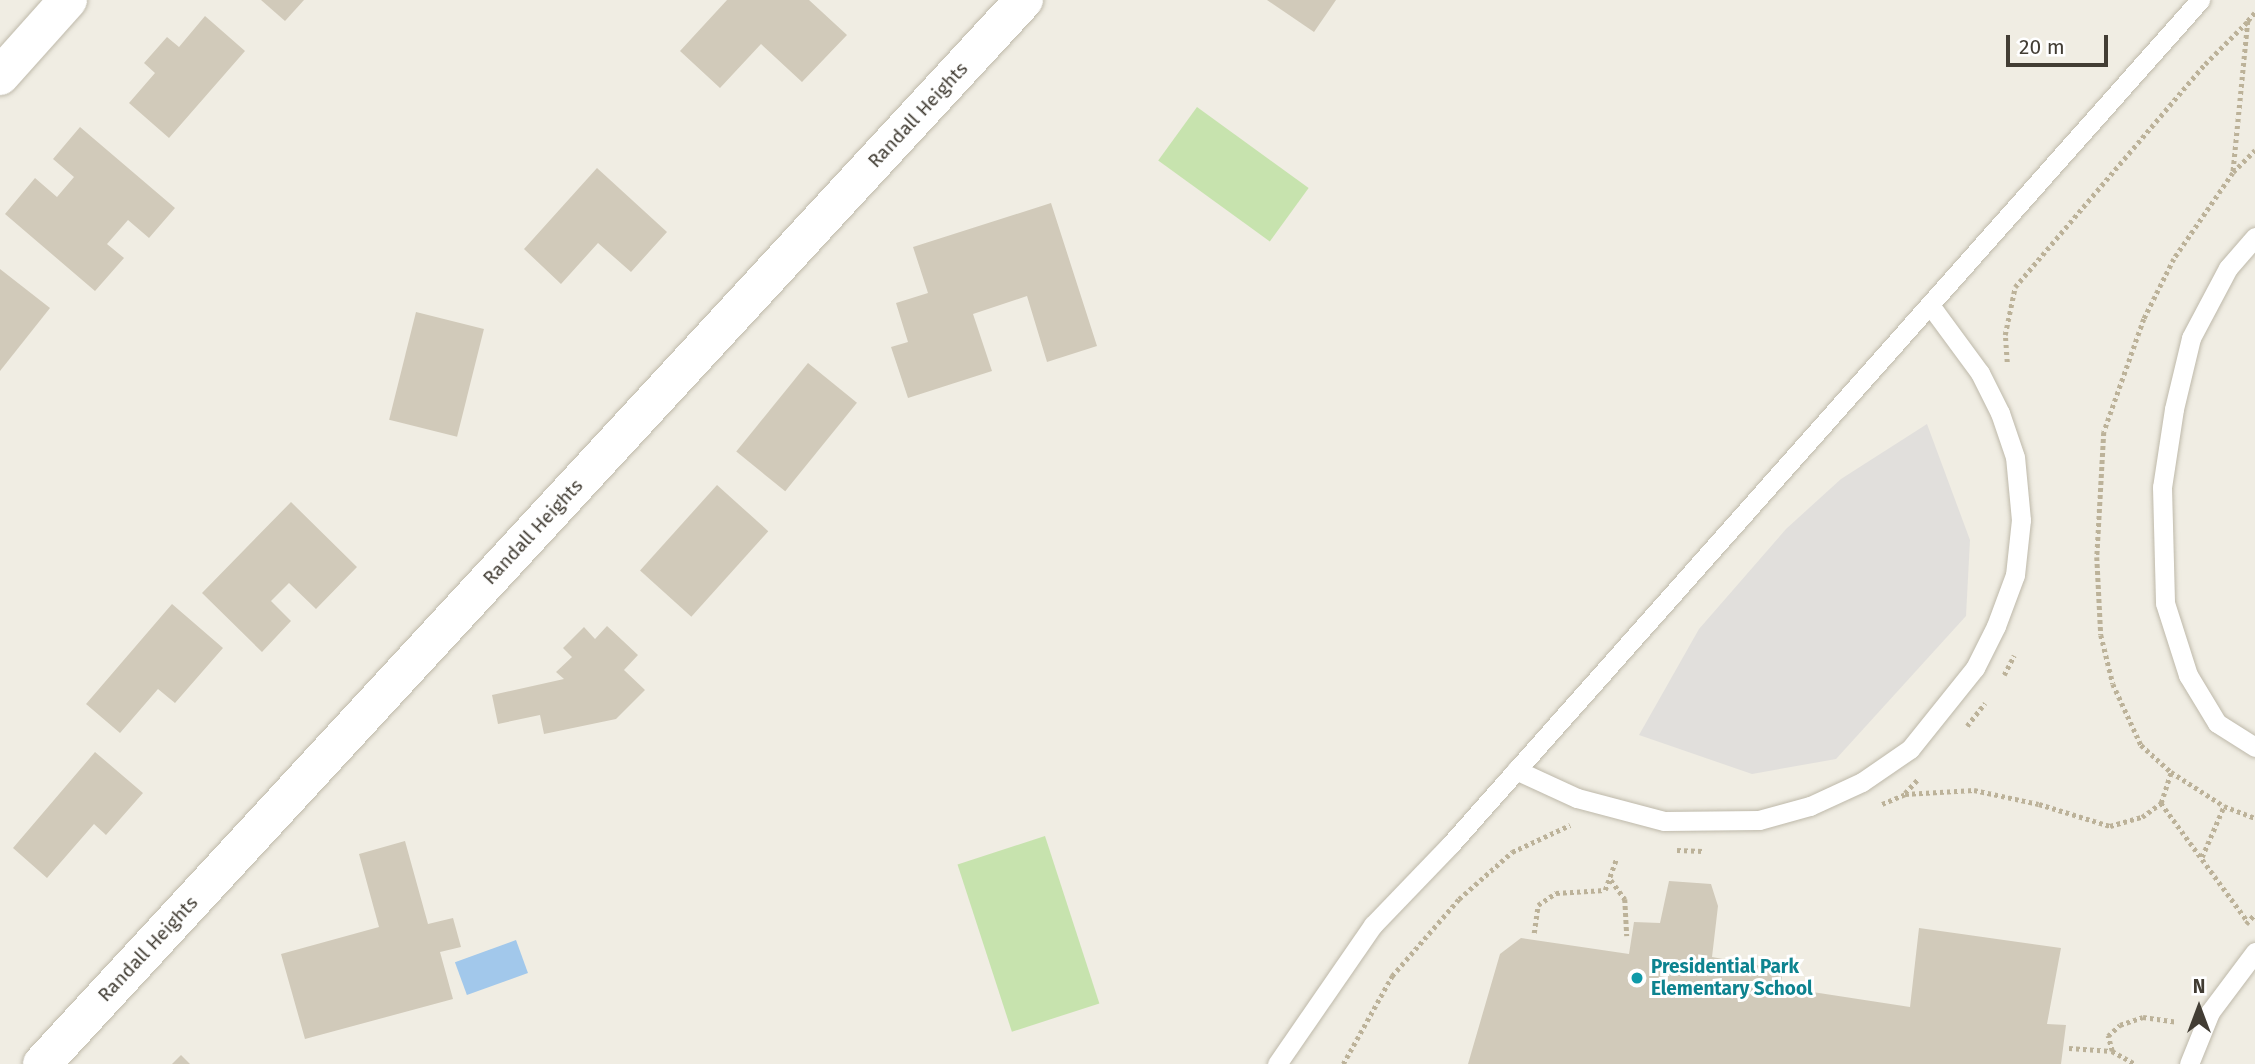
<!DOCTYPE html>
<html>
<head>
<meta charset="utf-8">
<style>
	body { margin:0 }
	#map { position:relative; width:2255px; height:1064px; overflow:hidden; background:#f0ede3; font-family:"Fira Sans",sans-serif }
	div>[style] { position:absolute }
	.green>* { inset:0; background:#c7e3ae; transform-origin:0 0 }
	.parking>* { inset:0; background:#e1dfdc }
	.water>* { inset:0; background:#a2c8eb; transform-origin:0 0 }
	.building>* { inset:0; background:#d1caba; transform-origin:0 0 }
	.path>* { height:4.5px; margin-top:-2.25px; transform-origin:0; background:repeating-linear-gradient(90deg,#bcb299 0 3.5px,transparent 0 7px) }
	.roads { filter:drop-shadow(0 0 2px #beb9aa) drop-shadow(0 0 2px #beb9aa) }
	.lane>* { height:19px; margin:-9.5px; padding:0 9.5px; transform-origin:9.5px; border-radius:9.5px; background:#fff }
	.street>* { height:38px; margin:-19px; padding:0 19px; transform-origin:19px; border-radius:19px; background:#fff }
	.dots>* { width:19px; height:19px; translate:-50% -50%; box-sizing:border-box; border:4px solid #fff; border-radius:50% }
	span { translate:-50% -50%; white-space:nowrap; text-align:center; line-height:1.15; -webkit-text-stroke:6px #fff; paint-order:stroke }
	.street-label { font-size:19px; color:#423d34 }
	.culture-label { font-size:19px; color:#0d838f; font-weight:700 }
	.left { translate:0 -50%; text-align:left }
	.north { position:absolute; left:2164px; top:973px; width:70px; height:70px; -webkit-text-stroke:5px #fff; paint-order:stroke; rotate:0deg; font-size:19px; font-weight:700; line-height:28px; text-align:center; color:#423d34 }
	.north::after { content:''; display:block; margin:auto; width:24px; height:32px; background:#423d34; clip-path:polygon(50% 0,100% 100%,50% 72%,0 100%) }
	.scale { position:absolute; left:2006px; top:35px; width:102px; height:32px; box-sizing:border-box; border:4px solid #423d34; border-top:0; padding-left:9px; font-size:21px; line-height:24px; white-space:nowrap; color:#423d34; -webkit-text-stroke:5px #fff; paint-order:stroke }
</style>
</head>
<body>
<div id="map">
	<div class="green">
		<div style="left:1197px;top:107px;width:138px;height:66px;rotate:36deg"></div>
		<div style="left:1045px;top:836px;width:176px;height:92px;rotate:72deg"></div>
	</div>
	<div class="parking">
		<div style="clip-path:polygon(1927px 424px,1970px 540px,1966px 616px,1836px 759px,1752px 774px,1639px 735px,1699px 629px,1786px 529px,1841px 479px)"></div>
	</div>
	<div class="water">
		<div style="left:516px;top:940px;width:35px;height:65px;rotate:70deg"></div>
	</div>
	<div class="building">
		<div style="clip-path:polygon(261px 0,304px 0,285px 21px)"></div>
		<div style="clip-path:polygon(727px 0,809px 0,847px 35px,802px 82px,761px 44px,720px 88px,680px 51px)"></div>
		<div style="clip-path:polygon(1267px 0,1336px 0,1314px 32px)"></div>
		<div style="clip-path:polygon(205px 16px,245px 51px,169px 138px,129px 103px,155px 73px,144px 63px,167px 37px,179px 47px)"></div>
		<div style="clip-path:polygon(80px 127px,175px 208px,149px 238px,128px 220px,107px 244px,124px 258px,95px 291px,5px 214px,35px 178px,57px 197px,74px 177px,53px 159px)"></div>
		<div style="clip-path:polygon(597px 168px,667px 232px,631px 272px,598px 243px,561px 284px,524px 249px)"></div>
		<div style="clip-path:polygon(1051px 203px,1097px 346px,1047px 362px,1027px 296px,973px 314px,992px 371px,908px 398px,891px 347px,908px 342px,896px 303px,928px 293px,913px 247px)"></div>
		<div style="clip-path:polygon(0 269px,50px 308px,0 371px)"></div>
		<div style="left:416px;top:312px;width:70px;height:111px;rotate:14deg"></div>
		<div style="left:808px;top:363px;width:63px;height:114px;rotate:39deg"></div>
		<div style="left:717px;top:485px;width:69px;height:115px;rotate:42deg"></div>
		<div style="clip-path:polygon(291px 502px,357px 567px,316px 609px,289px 583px,271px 601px,291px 621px,262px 652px,202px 593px)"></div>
		<div style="clip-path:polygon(172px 604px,223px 648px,175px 703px,158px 689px,120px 733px,86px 704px)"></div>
		<div style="clip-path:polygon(607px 626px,638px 655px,624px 670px,645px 690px,616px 719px,544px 734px,540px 715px,498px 724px,492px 695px,564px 679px,556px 672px,572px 657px,563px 648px,584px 627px,595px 639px)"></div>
		<div style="clip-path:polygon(95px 752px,143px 793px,106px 835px,94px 824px,47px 878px,13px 848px)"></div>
		<div style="clip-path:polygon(405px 841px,428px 924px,453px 918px,461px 947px,440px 952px,453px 999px,305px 1039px,281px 954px,379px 927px,359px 854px)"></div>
		<div style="clip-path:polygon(1669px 881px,1711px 884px,1718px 906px,1712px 957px,1783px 970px,1780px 987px,1910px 1007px,1919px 928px,2061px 948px,2047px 1024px,2066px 1025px,2061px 1064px,1468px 1064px,1500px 954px,1521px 938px,1629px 954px,1634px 922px,1660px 923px)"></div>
		<div style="clip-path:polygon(181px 1055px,190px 1064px,172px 1064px)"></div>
	</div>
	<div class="path">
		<div style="left:2255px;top:13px;width:11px;rotate:131deg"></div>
		<div style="left:2248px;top:21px;width:153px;rotate:95.6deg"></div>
		<div style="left:2233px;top:173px;width:104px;rotate:124.5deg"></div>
		<div style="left:2174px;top:259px;width:67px;rotate:116.6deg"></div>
		<div style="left:2144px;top:319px;width:120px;rotate:109.5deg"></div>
		<div style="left:2104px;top:432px;width:125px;rotate:93.2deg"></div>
		<div style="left:2097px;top:557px;width:78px;rotate:87.1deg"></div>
		<div style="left:2101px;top:635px;width:50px;rotate:76.2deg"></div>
		<div style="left:2113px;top:684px;width:67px;rotate:65.3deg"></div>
		<div style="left:2141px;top:745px;width:40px;rotate:42deg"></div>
		<div style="left:2171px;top:772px;width:63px;rotate:32.7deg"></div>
		<div style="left:2224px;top:806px;width:33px;rotate:21deg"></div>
		<div style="left:2233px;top:172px;width:31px;rotate:-45deg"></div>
		<div style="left:2007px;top:362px;width:27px;rotate:-94deg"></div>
		<div style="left:2005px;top:335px;width:49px;rotate:-78.2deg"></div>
		<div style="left:2015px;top:287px;width:293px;rotate:-49.6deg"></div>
		<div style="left:2205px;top:64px;width:59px;rotate:-45deg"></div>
		<div style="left:2004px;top:675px;width:22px;rotate:-63deg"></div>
		<div style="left:1967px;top:726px;width:29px;rotate:-52deg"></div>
		<div style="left:1905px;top:793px;width:19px;rotate:-47deg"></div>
		<div style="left:2161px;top:803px;width:33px;rotate:-72deg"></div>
		<div style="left:1882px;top:804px;width:25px;rotate:-23deg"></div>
		<div style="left:1905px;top:794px;width:69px;rotate:-3.3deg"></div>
		<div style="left:1974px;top:790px;width:66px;rotate:12.2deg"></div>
		<div style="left:2039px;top:804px;width:74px;rotate:17.2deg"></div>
		<div style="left:2110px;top:826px;width:33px;rotate:-16deg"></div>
		<div style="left:2142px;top:817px;width:24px;rotate:-36deg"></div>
		<div style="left:2161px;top:803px;width:147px;rotate:53.8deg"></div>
		<div style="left:1677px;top:850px;width:26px;rotate:2deg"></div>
		<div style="left:2202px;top:857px;width:56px;rotate:-66.7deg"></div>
		<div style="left:1611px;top:880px;width:24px;rotate:54deg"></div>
		<div style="left:1625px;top:899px;width:37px;rotate:87deg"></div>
		<div style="left:2246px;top:924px;width:13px;rotate:-48deg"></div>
		<div style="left:1534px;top:933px;width:28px;rotate:-82deg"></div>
		<div style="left:1538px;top:905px;width:22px;rotate:-34deg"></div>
		<div style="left:1556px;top:893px;width:49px;rotate:-3.5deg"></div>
		<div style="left:1605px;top:890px;width:32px;rotate:-70deg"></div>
		<div style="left:2069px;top:1048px;width:43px;rotate:4deg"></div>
		<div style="left:2112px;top:1051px;width:26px;rotate:29deg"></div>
		<div style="left:2112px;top:1051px;width:16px;rotate:-105deg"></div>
		<div style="left:2108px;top:1036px;width:16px;rotate:-43deg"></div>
		<div style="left:2120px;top:1025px;width:24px;rotate:-19deg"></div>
		<div style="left:2143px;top:1017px;width:34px;rotate:8deg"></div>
		<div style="left:1343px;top:1064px;width:101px;rotate:-60.9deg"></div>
		<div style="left:1392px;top:976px;width:102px;rotate:-49deg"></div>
		<div style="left:1459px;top:899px;width:71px;rotate:-41.6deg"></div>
		<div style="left:1512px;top:852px;width:64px;rotate:-25deg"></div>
	</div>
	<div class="roads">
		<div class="lane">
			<div style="left:2255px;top:237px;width:41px;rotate:131.1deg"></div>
			<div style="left:2228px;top:268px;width:79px;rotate:117.9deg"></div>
			<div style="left:2191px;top:338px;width:73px;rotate:103.5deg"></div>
			<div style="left:2174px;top:409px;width:79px;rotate:98.7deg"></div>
			<div style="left:2162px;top:487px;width:116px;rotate:88.5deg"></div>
			<div style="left:2165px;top:603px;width:76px;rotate:72.3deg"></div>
			<div style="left:2188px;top:675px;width:56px;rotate:58.9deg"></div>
			<div style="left:2217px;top:723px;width:45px;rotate:32.3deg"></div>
			<div style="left:1516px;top:770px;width:67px;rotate:24.7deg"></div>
			<div style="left:1577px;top:798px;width:90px;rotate:14.8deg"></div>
			<div style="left:1664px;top:821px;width:95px;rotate:-0.6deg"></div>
			<div style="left:1759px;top:820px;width:53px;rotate:-15.4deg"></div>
			<div style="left:1810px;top:806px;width:57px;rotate:-24.8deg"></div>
			<div style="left:1862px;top:782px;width:58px;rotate:-34.5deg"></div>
			<div style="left:1910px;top:749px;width:104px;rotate:-51.3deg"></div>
			<div style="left:1975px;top:668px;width:47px;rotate:-63.4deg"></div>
			<div style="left:1996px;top:626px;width:54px;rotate:-69.6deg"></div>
			<div style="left:2015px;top:575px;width:55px;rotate:-83.8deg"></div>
			<div style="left:2021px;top:520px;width:63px;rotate:-95.4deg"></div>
			<div style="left:2015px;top:457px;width:46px;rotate:-108.8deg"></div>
			<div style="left:2000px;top:413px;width:45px;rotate:-116.6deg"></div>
			<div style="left:1980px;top:373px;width:84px;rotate:-126.3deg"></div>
			<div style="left:1277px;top:1064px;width:169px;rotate:-55.4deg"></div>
			<div style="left:1373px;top:925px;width:111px;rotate:-46.1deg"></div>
			<div style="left:1450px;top:845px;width:1130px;rotate:-48.41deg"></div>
			<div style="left:2189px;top:1064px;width:56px;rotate:-68deg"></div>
			<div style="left:2210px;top:1012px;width:75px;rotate:-53.1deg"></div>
		</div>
		<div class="street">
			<div style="left:0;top:76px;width:102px;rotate:-48.2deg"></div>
			<div style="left:42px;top:1064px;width:1448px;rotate:-47.3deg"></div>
		</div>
	</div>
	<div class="dots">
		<div style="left:1637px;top:978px;background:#0f9aa8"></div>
	</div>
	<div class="street-label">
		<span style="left:918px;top:115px;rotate:-47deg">Randall Heights</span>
		<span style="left:533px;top:532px;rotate:-47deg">Randall Heights</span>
		<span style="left:148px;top:949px;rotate:-47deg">Randall Heights</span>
	</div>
	<div class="culture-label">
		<span class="left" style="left:1651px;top:978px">Presidential Park<br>Elementary School</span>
	</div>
	<div class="north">N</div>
	<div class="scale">20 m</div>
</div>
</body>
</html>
